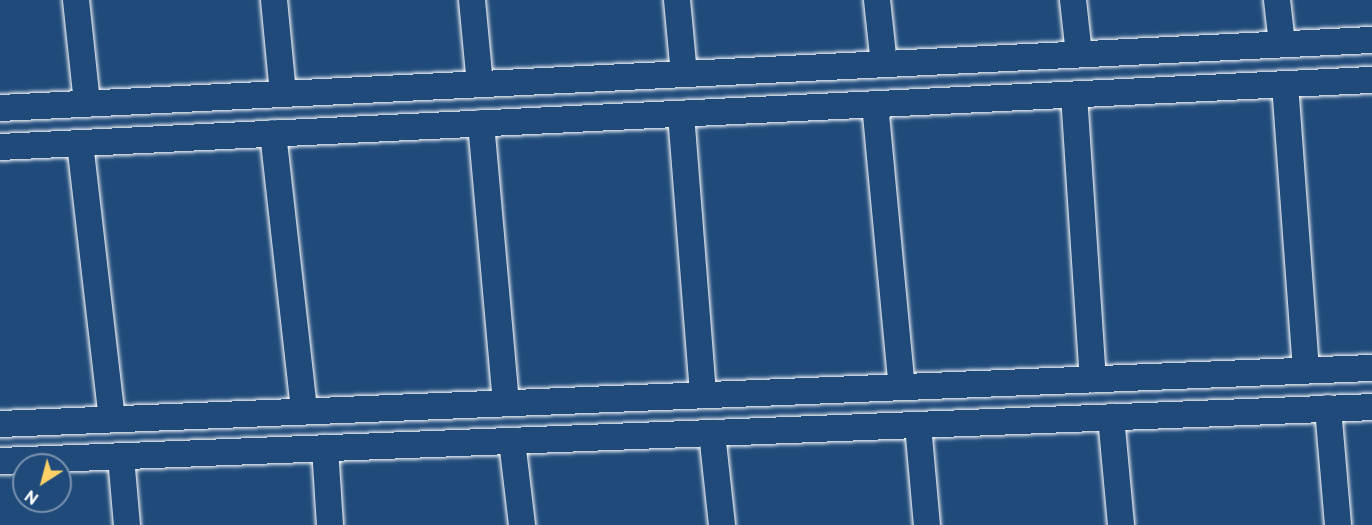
<!DOCTYPE html>
<html>
<head>
<meta charset="utf-8">
<style>
	body { margin:0 }
	#map { position:relative; width:1372px; height:525px; overflow:hidden; background:#1f4a7a; font-family:"Balsamiq Sans",sans-serif }
	div>[style] { position:absolute }
	.roads { filter:drop-shadow(0 0 2px #fff) drop-shadow(0 0 2px #fff) }
	.street>* { height:26px; margin:-13px; padding:0 13px; transform-origin:13px; border-radius:13px; background:#1f4a7a }
	span { translate:-50% -50%; white-space:nowrap; text-align:center; line-height:1.15; -webkit-text-stroke:6px #1f4a7a; paint-order:stroke }
	.north { position:absolute; left:12px; top:453px; width:60px; height:60px; box-sizing:border-box; background:#1f4a7a; border:2px solid #7992af; border-radius:50%; rotate:216deg; font-size:16px; font-weight:700; line-height:24px; text-align:center; color:#fff }
	.north::after { content:''; display:block; margin:auto; width:21px; height:27px; background:#ffd166; clip-path:polygon(50% 0,100% 100%,50% 72%,0 100%) }
</style>
</head>
<body>
<div id="map">
	<div class="roads">
		<div class="street">
			<div style="left:76px;top:0;width:104px;rotate:83.9deg"></div>
			<div style="left:274px;top:0;width:94px;rotate:84.5deg"></div>
			<div style="left:472px;top:0;width:84px;rotate:84.6deg"></div>
			<div style="left:677px;top:0;width:74px;rotate:84.6deg"></div>
			<div style="left:877px;top:0;width:64px;rotate:83.8deg"></div>
			<div style="left:1073px;top:0;width:54px;rotate:83.7deg"></div>
			<div style="left:1277px;top:0;width:44px;rotate:83.5deg"></div>
			<div style="left:1285px;top:84px;width:287px;rotate:85.8deg"></div>
			<div style="left:1074px;top:95px;width:285px;rotate:86.2deg"></div>
			<div style="left:875px;top:104px;width:284px;rotate:84.6deg"></div>
			<div style="left:0;top:108px;width:1374px;rotate:-2.84deg"></div>
			<div style="left:681px;top:114px;width:282px;rotate:85.5deg"></div>
			<div style="left:481px;top:123px;width:281px;rotate:84.9deg"></div>
			<div style="left:273px;top:133px;width:280px;rotate:83.6deg"></div>
			<div style="left:80px;top:143px;width:278px;rotate:83.4deg"></div>
			<div style="left:0;top:147px;width:1374px;rotate:-2.8deg"></div>
			<div style="left:1328px;top:408px;width:117px;rotate:85.1deg"></div>
			<div style="left:1111px;top:417px;width:108px;rotate:84.7deg"></div>
			<div style="left:0;top:424px;width:1373px;rotate:-2.34deg"></div>
			<div style="left:918px;top:425px;width:100px;rotate:84.9deg"></div>
			<div style="left:712px;top:433px;width:93px;rotate:83.8deg"></div>
			<div style="left:512px;top:441px;width:85px;rotate:83.2deg"></div>
			<div style="left:325px;top:448px;width:77px;rotate:86.3deg"></div>
			<div style="left:121px;top:457px;width:68px;rotate:85deg"></div>
			<div style="left:0;top:461px;width:1373px;rotate:-2.25deg"></div>
		</div>
	</div>
	<div class="north">N</div>
</div>
</body>
</html>
